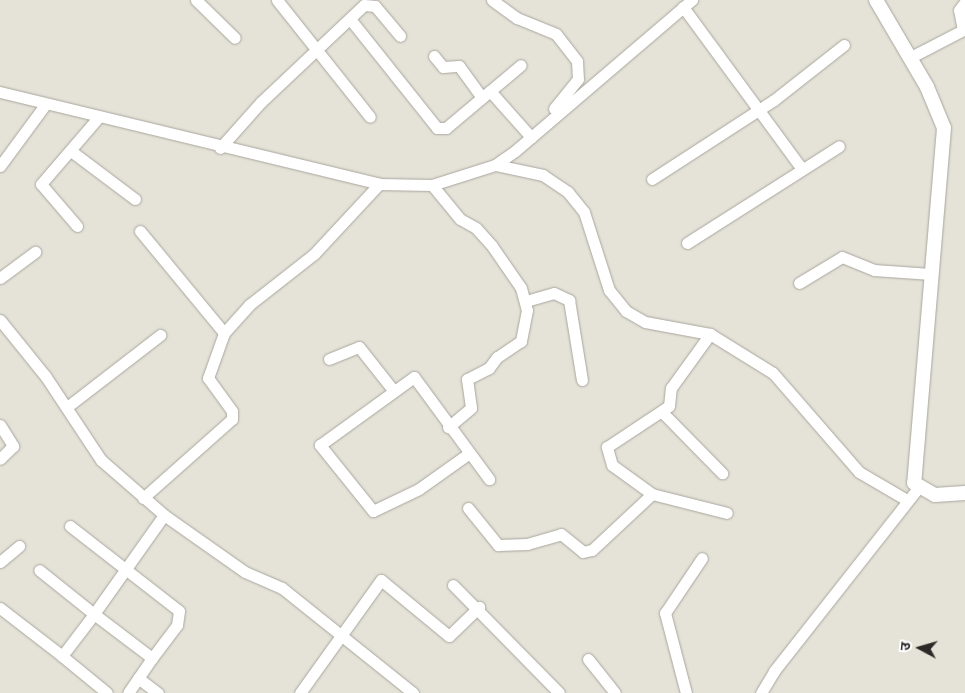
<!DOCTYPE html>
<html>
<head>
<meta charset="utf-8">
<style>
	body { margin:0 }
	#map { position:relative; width:965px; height:693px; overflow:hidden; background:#e5e2d8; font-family:Mulish,"Noto Sans Devanagari",sans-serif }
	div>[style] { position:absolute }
	.roads { filter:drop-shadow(0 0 1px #a9a69d) drop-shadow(0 0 1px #a9a69d) }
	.minor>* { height:11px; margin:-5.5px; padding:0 5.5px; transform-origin:5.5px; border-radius:5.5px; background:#fff }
	.tertiary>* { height:14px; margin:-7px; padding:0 7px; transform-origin:7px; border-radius:7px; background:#fff }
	span { translate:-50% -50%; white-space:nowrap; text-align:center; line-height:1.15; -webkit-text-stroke:5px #fff; paint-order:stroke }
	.north { position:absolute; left:895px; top:623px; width:50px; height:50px; -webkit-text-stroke:4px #fff; paint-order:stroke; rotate:276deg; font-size:14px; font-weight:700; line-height:20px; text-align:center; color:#2b2a26 }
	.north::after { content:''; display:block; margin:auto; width:18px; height:22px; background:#2b2a26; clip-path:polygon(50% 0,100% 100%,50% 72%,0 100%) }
</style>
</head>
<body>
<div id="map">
	<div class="roads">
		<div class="minor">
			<div style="left:196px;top:0;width:54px;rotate:44.3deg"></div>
			<div style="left:277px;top:0;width:149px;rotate:51.5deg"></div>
			<div style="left:492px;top:0;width:31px;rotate:36deg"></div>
			<div style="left:517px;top:18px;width:42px;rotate:22.3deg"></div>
			<div style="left:556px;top:34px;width:34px;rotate:52deg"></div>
			<div style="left:577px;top:61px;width:18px;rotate:87deg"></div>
			<div style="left:578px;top:79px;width:38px;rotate:129deg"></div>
			<div style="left:683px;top:7px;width:201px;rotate:53.7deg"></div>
			<div style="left:350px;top:19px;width:139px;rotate:51.4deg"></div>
			<div style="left:437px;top:128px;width:9px"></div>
			<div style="left:446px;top:128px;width:57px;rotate:-40.1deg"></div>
			<div style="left:490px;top:91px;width:62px;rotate:48.3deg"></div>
			<div style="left:434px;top:56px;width:14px;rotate:51deg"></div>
			<div style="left:443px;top:67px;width:16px;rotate:-4deg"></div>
			<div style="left:459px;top:66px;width:39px;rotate:54deg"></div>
			<div style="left:911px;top:57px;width:59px;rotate:-27.4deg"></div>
			<div style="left:963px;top:30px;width:20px;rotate:-101deg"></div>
			<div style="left:959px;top:10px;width:10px;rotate:-53deg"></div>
			<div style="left:490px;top:91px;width:40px;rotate:-40deg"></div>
			<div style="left:0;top:92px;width:390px;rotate:13.6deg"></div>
			<div style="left:379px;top:184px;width:53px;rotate:1.1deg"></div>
			<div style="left:432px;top:185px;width:66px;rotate:-17.6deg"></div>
			<div style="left:495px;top:165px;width:24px;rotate:-35deg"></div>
			<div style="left:515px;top:151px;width:233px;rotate:-40.5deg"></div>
			<div style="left:220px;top:148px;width:62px;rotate:-48.3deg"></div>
			<div style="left:261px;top:102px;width:141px;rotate:-43.3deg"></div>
			<div style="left:364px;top:5px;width:11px;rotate:5deg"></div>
			<div style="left:375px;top:6px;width:39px;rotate:50deg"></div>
			<div style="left:71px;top:151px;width:80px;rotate:36.9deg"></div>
			<div style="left:0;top:166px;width:76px;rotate:-53.6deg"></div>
			<div style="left:652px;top:179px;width:145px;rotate:-32.9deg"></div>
			<div style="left:774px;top:100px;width:89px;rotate:-38.2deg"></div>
			<div style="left:432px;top:185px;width:44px;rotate:50.5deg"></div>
			<div style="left:460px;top:219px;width:18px;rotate:29deg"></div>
			<div style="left:476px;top:228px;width:24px;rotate:48deg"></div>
			<div style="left:492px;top:246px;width:51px;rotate:55.4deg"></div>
			<div style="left:521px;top:288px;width:23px;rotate:75deg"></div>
			<div style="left:527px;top:310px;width:32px;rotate:101deg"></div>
			<div style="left:521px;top:341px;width:29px;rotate:146deg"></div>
			<div style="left:497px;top:357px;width:14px;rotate:126deg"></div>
			<div style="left:489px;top:368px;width:25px;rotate:153deg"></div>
			<div style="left:467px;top:379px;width:29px;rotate:82deg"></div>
			<div style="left:471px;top:408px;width:30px;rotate:140deg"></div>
			<div style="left:77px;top:226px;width:55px;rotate:-130.6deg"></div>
			<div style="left:41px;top:184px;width:86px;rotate:-49.3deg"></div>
			<div style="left:140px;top:231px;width:132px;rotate:50.5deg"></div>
			<div style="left:687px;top:243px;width:180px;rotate:-32.5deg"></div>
			<div style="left:0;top:278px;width:44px;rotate:-36.6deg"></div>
			<div style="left:799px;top:283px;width:50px;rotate:-31.2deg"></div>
			<div style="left:842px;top:257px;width:35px;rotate:22deg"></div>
			<div style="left:874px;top:270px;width:57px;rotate:4deg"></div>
			<div style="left:526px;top:301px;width:29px;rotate:-16deg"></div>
			<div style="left:554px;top:293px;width:17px;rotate:25deg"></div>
			<div style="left:569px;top:300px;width:81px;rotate:80.8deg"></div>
			<div style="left:0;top:320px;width:73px;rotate:51.1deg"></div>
			<div style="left:46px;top:377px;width:100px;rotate:56.5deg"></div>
			<div style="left:101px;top:460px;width:84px;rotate:41.1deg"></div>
			<div style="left:164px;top:515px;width:121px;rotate:125.3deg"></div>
			<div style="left:94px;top:614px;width:70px;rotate:-141.3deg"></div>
			<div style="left:710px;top:334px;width:74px;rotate:31.8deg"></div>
			<div style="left:773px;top:373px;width:131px;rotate:49deg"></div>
			<div style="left:859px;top:472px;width:53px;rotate:30.4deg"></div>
			<div style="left:329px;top:359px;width:32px;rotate:-22deg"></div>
			<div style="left:359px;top:347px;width:55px;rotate:51.7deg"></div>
			<div style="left:67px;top:407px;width:118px;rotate:-37.7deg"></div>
			<div style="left:662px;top:412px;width:86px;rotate:45.5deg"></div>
			<div style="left:0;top:425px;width:25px;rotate:58deg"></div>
			<div style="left:13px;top:446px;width:18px;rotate:135deg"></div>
			<div style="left:468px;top:454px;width:60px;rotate:144.5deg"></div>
			<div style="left:419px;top:489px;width:51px;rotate:154.4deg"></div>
			<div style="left:373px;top:511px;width:85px;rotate:-128.8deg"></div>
			<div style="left:320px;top:445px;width:116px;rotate:-35.9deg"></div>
			<div style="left:414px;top:377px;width:127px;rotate:53.7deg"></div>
			<div style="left:652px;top:494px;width:77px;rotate:14.2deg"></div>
			<div style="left:143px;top:498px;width:119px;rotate:-41.6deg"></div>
			<div style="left:232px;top:419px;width:8px;rotate:-90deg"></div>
			<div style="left:232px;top:411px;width:41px;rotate:-126deg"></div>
			<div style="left:208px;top:378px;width:48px;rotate:-70.4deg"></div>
			<div style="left:224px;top:333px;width:38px;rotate:-48deg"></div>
			<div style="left:249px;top:305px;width:83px;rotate:-38.1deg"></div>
			<div style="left:314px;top:254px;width:96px;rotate:-47.1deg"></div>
			<div style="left:468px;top:508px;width:48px;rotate:51deg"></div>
			<div style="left:498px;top:545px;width:29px;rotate:-2deg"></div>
			<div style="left:527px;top:544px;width:35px;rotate:-16deg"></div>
			<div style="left:561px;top:534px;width:28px;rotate:39deg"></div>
			<div style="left:583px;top:552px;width:9px;rotate:-13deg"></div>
			<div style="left:592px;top:550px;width:82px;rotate:-43deg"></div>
			<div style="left:652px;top:494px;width:49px;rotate:-144.1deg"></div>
			<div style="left:612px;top:465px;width:19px;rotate:-106deg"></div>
			<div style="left:607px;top:447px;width:74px;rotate:-33.5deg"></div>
			<div style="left:669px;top:406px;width:18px;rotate:-84deg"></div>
			<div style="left:671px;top:388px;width:67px;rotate:-54.2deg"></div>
			<div style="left:710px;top:334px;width:66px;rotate:-169.5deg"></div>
			<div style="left:645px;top:322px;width:22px;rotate:-150deg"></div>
			<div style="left:626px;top:311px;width:27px;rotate:-129deg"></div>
			<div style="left:609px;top:290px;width:82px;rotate:-107.8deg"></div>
			<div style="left:584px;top:212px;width:26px;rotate:-129deg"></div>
			<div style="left:568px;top:192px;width:30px;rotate:-146deg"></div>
			<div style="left:543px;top:175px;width:49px;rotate:-168.2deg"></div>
			<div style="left:164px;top:515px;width:99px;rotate:35.1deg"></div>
			<div style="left:245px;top:572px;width:40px;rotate:23.4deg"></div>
			<div style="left:282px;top:588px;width:168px;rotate:38.7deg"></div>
			<div style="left:70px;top:526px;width:138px;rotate:37.9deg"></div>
			<div style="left:179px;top:611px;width:14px;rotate:98deg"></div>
			<div style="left:177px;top:625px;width:41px;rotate:127.1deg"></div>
			<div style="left:0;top:562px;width:25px;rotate:-40deg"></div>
			<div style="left:453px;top:585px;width:151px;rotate:45.5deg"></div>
			<div style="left:0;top:608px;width:78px;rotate:37.7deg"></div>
			<div style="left:62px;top:656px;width:53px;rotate:-52.7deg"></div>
			<div style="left:94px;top:614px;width:73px;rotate:37.2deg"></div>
			<div style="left:152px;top:658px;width:42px;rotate:124.4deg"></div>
			<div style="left:62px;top:656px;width:58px;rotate:39.4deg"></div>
			<div style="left:588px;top:659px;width:43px;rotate:51.5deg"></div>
			<div style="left:138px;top:678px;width:25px;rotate:37deg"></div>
			<div style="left:300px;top:693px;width:139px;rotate:-54.4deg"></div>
			<div style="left:381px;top:580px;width:88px;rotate:39.5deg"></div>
			<div style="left:449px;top:636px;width:42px;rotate:-44deg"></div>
			<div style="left:686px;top:693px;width:83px;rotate:-104.7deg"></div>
			<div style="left:665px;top:613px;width:66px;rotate:-56.1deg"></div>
			<div style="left:761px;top:693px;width:26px;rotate:-59deg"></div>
			<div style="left:774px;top:671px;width:233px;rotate:-51.8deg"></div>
		</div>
		<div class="tertiary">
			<div style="left:876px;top:0;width:101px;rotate:59.6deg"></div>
			<div style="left:927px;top:87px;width:44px;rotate:67.5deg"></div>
			<div style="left:944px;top:128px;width:356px;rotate:94.8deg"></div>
			<div style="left:914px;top:483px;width:24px;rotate:30deg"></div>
			<div style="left:935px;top:495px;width:30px;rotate:-4deg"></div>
		</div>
	</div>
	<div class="north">उ</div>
</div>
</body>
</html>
